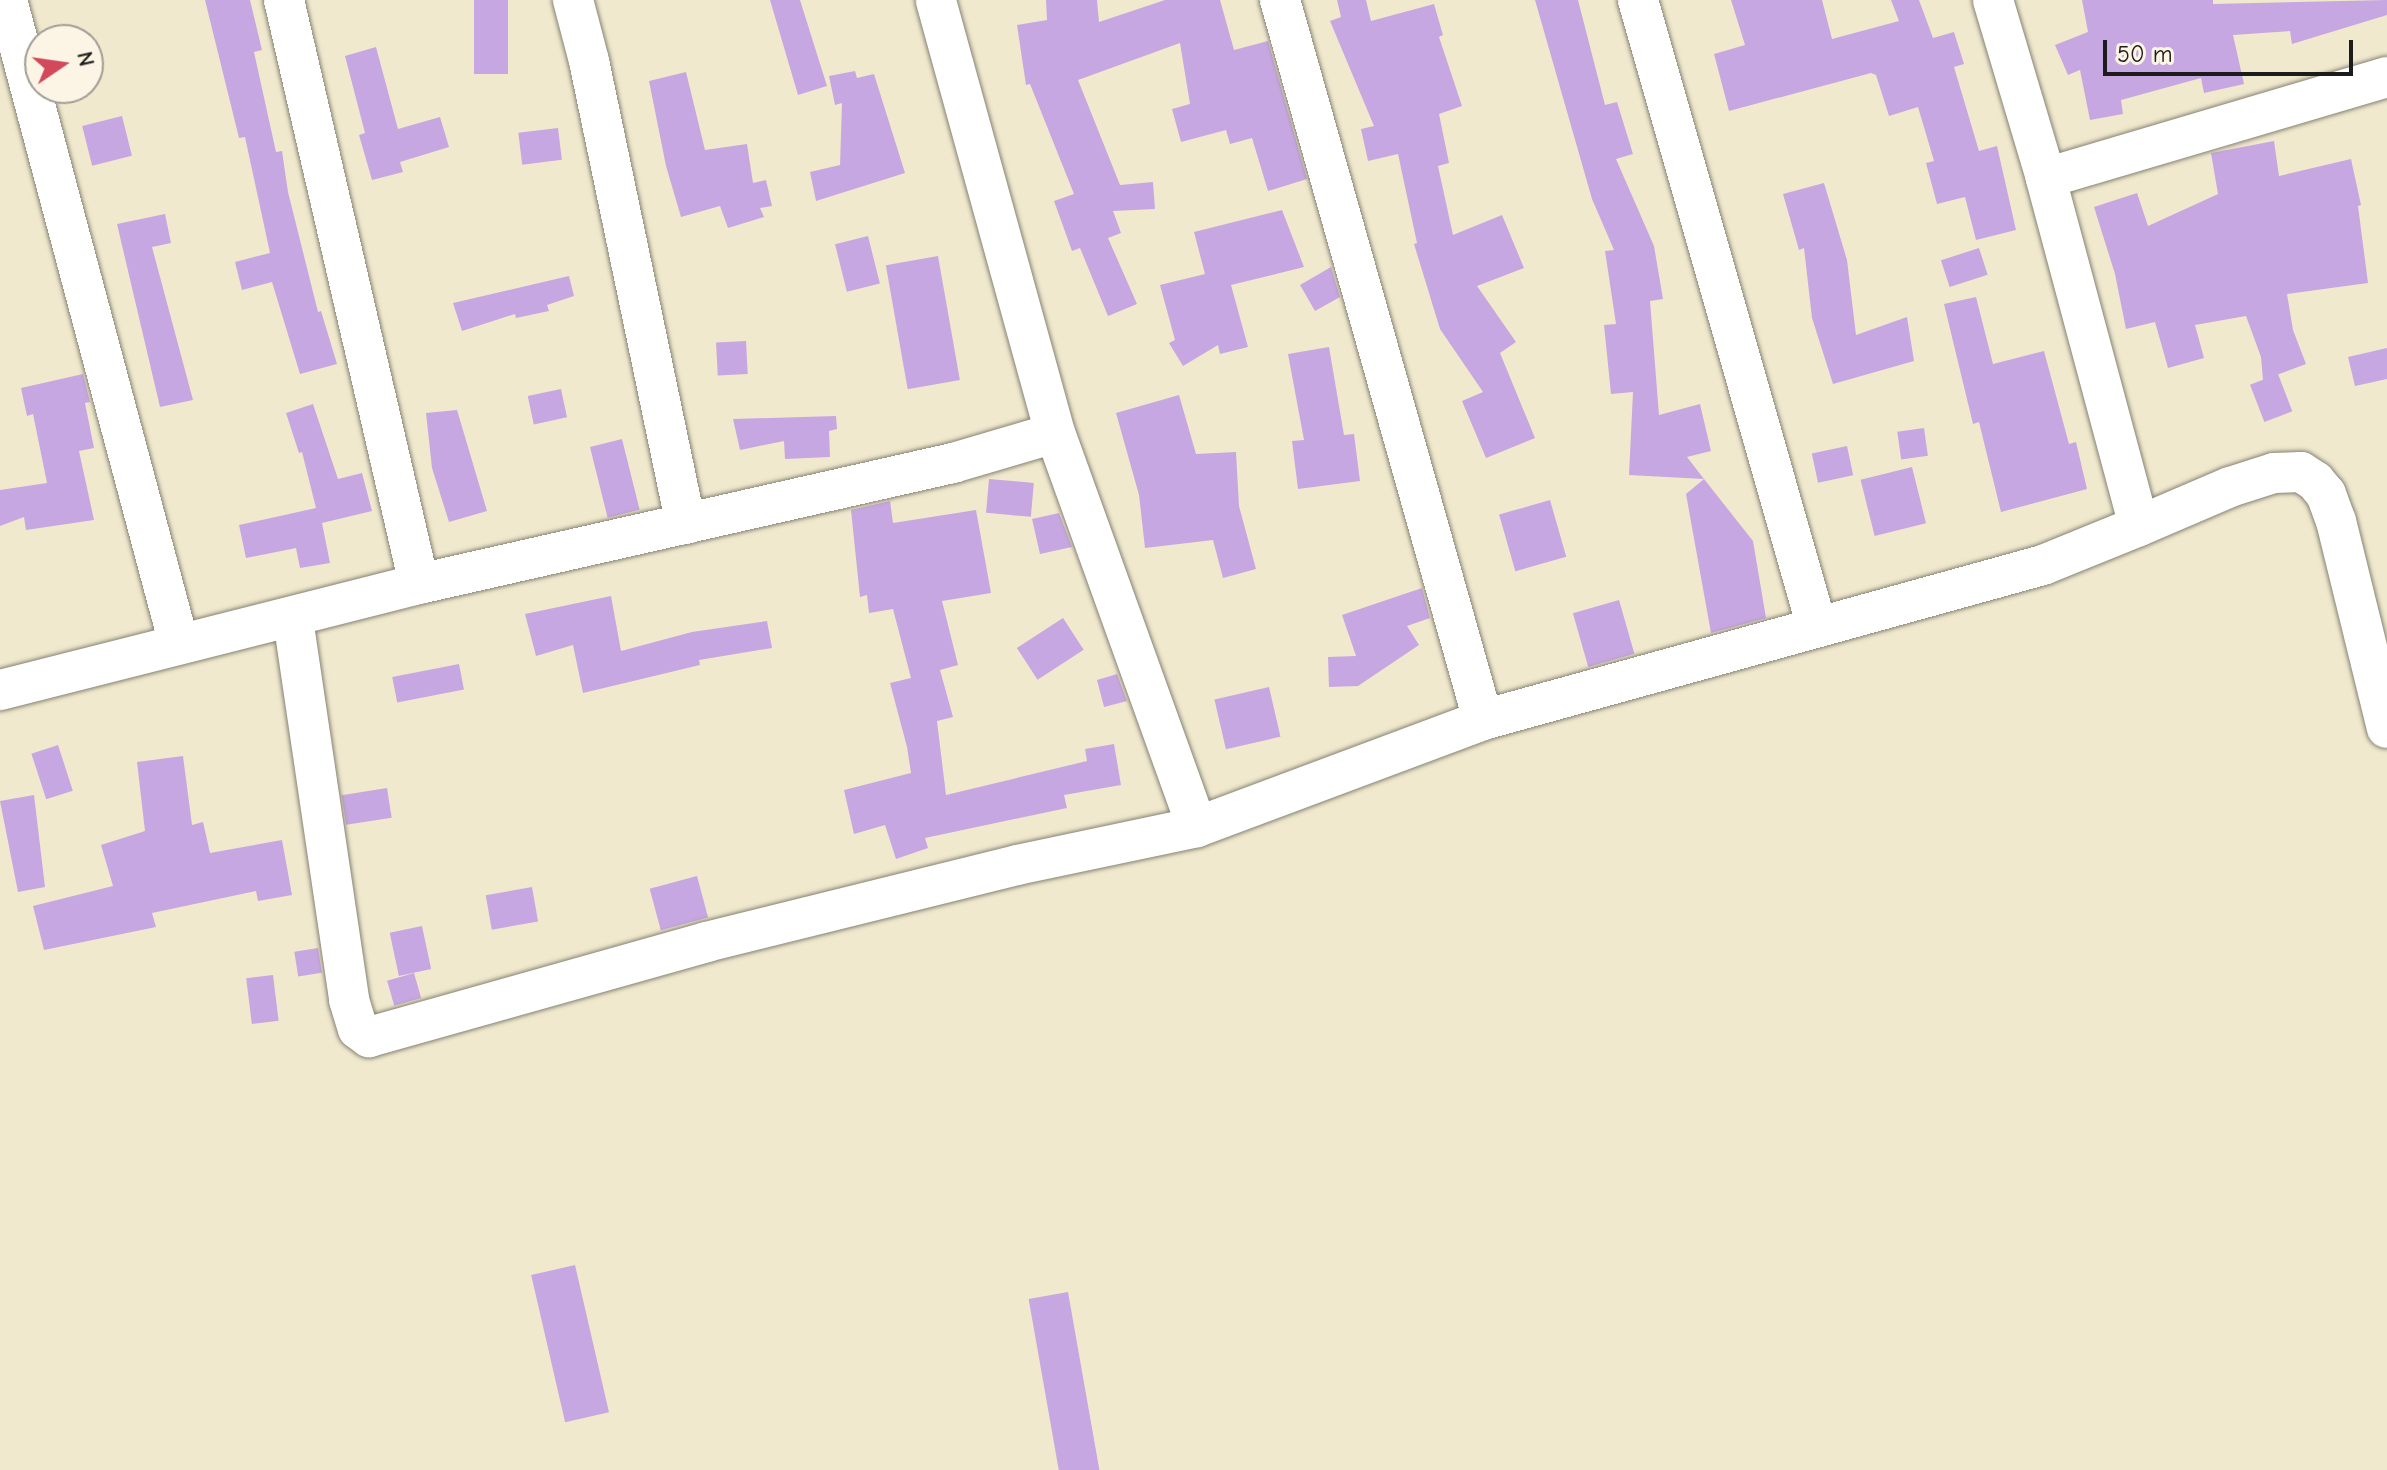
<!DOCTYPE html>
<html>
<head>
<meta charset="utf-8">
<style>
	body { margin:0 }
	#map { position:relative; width:2387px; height:1470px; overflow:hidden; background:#f0e9ce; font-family:"Comic Neue",sans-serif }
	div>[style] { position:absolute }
	.building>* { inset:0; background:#c7a7e1; transform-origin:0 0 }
	.roads { filter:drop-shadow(0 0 2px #868275) drop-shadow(0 0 2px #868275) }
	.street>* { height:40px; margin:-20px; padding:0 20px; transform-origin:20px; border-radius:20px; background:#fff }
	span { translate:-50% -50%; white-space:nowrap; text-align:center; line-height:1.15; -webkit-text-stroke:6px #fcf5e5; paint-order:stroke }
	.north { position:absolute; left:24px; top:24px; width:80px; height:80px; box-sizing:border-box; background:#fcf5e5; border:2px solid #a29e95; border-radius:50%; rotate:77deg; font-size:22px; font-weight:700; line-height:32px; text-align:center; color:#1c1c1c }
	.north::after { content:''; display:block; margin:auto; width:28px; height:36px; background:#d1495b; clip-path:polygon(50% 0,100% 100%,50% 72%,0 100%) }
	.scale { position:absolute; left:2103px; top:40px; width:250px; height:36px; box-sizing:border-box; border:4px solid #1c1c1c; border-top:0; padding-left:10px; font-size:24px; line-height:28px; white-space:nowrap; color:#1c1c1c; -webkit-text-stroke:6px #fcf5e5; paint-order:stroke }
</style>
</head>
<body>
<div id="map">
	<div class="building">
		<div style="clip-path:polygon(205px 0,250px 0,262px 50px,254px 52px,276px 152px,282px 151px,288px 192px,318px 312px,321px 311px,337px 364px,300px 374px,272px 282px,242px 290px,235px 262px,270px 253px,245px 137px,239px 138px)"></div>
		<div style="left:474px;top:0;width:34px;height:74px"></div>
		<div style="clip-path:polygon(770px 0,800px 0,827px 86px,798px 95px)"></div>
		<div style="clip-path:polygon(1046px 0,1097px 0,1099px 22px,1165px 0,1220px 0,1234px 50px,1268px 41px,1307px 179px,1268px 191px,1252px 138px,1230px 144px,1226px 130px,1181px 142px,1172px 109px,1190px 104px,1180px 43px,1078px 80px,1120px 185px,1153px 182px,1155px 209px,1113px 211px,1121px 233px,1108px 238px,1137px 304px,1108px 316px,1080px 248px,1072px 251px,1054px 201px,1074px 194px,1030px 84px,1026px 85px,1017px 25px,1047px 20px)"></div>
		<div style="clip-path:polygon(1337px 0,1366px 0,1371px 21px,1434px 4px,1443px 35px,1439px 37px,1462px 106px,1439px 114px,1449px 163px,1438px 166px,1453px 235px,1502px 215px,1524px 268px,1477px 286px,1516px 342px,1500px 353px,1535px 438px,1486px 458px,1462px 401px,1483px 392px,1440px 329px,1414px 244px,1417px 243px,1398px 154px,1368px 161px,1361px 129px,1374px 126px,1330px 21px,1341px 17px)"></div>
		<div style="clip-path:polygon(1535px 0,1578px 0,1605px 105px,1617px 102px,1633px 154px,1616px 159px,1654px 246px,1663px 299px,1650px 301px,1659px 415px,1700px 404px,1711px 451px,1687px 457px,1704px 479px,1629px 475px,1633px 392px,1611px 394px,1604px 325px,1616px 324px,1605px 251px,1614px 250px,1592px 199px)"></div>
		<div style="clip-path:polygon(1731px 0,1822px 0,1832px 39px,1899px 21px,1891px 0,1919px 0,1933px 38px,1954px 32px,1964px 64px,1954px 67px,1979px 151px,1997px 146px,2016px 230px,1976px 240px,1965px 197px,1937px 204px,1926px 163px,1934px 161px,1918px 107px,1889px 116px,1876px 75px,1871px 73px,1729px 111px,1714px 54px,1745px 45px)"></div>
		<div style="clip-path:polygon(2082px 0,2213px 0,2213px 4px,2387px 0,2387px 15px,2292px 44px,2290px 31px,2233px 35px,2244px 84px,2204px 93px,2201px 78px,2121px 100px,2123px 114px,2090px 120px,2080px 70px,2068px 75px,2055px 45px,2088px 32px)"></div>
		<div style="clip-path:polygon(376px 47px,398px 129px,440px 117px,449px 147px,400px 162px,403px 172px,372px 180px,359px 135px,365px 133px,345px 56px)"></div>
		<div style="clip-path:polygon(855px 71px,857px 78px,874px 74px,905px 173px,816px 201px,810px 172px,840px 165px,842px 103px,835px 105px,829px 76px)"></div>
		<div style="clip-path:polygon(686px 72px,705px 150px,747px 144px,753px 183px,766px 180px,772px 206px,760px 208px,764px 217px,728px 228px,720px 206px,681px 217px,666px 166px,649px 81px)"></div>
		<div style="left:122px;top:116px;width:41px;height:41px;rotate:76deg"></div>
		<div style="left:558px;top:128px;width:32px;height:40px;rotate:83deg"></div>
		<div style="clip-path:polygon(2274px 141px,2279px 176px,2351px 159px,2361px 205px,2358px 206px,2368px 283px,2287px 294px,2293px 330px,2306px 364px,2263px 380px,2261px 357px,2246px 316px,2195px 325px,2204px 358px,2168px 368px,2155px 322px,2126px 329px,2115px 274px,2094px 207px,2137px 193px,2148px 226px,2218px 194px,2211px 153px)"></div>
		<div style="clip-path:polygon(1824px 183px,1847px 260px,1856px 335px,1907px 317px,1914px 361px,1833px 384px,1812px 318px,1804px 248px,1799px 250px,1783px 194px)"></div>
		<div style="clip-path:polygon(1282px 210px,1304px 267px,1231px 285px,1248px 347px,1220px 354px,1218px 345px,1183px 366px,1169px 343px,1175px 340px,1160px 285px,1205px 274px,1194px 232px)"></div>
		<div style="clip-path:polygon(165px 214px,171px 243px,152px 247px,193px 400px,160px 407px,117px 224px)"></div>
		<div style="left:868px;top:236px;width:49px;height:34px;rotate:76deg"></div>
		<div style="left:1979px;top:248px;width:28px;height:40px;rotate:72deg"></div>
		<div style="left:938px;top:256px;width:126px;height:53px;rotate:80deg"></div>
		<div style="clip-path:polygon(1331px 267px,1340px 297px,1315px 311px,1300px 285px)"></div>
		<div style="clip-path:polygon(569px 276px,574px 296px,547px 305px,549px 311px,516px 318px,515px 314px,462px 331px,453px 303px)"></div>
		<div style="clip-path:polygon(1976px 297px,1993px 364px,2044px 351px,2069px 444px,2076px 442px,2087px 489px,2001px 512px,1979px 422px,1973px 424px,1944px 304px)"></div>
		<div style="left:746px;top:341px;width:33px;height:30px;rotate:87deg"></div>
		<div style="clip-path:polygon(1329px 347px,1344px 435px,1354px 434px,1360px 481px,1298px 489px,1292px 441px,1304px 440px,1288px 354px)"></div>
		<div style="clip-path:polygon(2387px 348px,2387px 379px,2355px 386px,2348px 357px)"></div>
		<div style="clip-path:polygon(83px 374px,90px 402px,85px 403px,94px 448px,79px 451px,94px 520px,26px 530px,24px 517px,0 526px,0 490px,47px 483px,33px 414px,27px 416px,21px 388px)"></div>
		<div style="left:2278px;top:374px;width:40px;height:30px;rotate:69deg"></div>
		<div style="left:561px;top:389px;width:29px;height:34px;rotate:78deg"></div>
		<div style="clip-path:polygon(1179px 395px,1196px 454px,1236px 452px,1239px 506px,1256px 569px,1223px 578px,1213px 540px,1145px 548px,1139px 495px,1116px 413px)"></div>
		<div style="clip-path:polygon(313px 404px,338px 479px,362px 473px,372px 511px,322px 523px,330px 563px,300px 568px,296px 548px,246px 558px,239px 525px,316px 508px,302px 452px,299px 453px,286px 413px)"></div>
		<div style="clip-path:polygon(457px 410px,487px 511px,449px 522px,432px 468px,426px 413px)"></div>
		<div style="clip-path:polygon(836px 416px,837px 429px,829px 431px,830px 457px,785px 459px,784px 441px,740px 450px,733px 419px)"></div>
		<div style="left:1924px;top:428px;width:28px;height:27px;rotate:82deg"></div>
		<div style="left:622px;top:439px;width:73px;height:33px;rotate:76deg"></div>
		<div style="left:1847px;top:446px;width:30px;height:36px;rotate:78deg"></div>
		<div style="left:1912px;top:467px;width:58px;height:53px;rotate:76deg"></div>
		<div style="left:989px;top:479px;width:45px;height:34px;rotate:5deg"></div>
		<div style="clip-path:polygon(1704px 479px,1753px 541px,1766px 618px,1711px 633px,1686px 494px)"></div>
		<div style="left:1550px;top:500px;width:59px;height:53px;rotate:74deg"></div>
		<div style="clip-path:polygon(890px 501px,893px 523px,976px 510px,991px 593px,942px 601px,958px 665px,940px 670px,953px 717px,937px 721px,946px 795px,1087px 761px,1085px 749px,1114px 744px,1121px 785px,1064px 795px,1067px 808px,925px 838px,928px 848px,896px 859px,885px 825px,854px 834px,844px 790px,911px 773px,907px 747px,890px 683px,911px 678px,893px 609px,869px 613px,867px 595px,860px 597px,851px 510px)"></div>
		<div style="clip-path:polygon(1059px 513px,1072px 547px,1040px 554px,1032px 519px)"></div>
		<div style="clip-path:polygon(1422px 588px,1430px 618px,1407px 626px,1419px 645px,1358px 686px,1329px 687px,1328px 657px,1356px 656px,1342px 615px)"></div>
		<div style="clip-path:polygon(611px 596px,621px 651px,692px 632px,767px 621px,772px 648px,699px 660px,700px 665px,583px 693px,573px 645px,536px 656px,525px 614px)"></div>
		<div style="left:1619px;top:600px;width:56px;height:48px;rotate:74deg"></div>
		<div style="left:1063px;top:618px;width:38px;height:55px;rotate:57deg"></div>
		<div style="left:459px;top:664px;width:26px;height:68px;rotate:79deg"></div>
		<div style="clip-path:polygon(1117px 674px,1127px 701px,1104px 707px,1097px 680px)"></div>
		<div style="left:1269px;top:687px;width:51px;height:56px;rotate:77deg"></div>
		<div style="left:58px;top:745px;width:48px;height:28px;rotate:72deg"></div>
		<div style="clip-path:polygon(183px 756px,192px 825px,203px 822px,210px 853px,282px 840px,292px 895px,258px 901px,256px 891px,152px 913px,156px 927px,44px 950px,33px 906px,113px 886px,101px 845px,145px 831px,137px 762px)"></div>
		<div style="left:387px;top:788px;width:30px;height:46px;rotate:81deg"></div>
		<div style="clip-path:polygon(34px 795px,45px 887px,18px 892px,0 801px)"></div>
		<div style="left:697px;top:876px;width:43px;height:49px;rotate:75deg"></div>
		<div style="left:532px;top:887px;width:35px;height:47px;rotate:80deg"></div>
		<div style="left:422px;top:926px;width:44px;height:33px;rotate:78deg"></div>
		<div style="left:318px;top:948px;width:25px;height:24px;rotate:81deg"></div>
		<div style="left:414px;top:973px;width:26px;height:28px;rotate:74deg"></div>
		<div style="left:273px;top:975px;width:46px;height:27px;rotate:83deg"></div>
		<div style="left:575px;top:1265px;width:151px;height:45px;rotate:77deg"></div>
		<div style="left:1068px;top:1292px;width:181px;height:40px;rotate:80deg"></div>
	</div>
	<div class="roads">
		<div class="street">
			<div style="left:7px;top:0;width:667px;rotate:75.05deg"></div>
			<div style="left:284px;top:0;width:599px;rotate:76.98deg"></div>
			<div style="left:573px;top:0;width:63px;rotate:75.3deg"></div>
			<div style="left:589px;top:61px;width:473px;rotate:78.2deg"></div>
			<div style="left:1280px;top:0;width:748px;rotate:74.25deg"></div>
			<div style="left:1638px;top:0;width:652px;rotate:74.07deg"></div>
			<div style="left:2046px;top:178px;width:356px;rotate:-16.5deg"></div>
			<div style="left:2139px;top:526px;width:99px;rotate:-23.2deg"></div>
			<div style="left:2230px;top:487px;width:46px;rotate:-17.7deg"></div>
			<div style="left:2274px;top:473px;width:27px;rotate:-2deg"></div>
			<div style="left:2301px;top:472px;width:17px;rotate:33deg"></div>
			<div style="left:2315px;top:481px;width:17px;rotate:50deg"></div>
			<div style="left:2326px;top:494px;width:29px;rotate:70deg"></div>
			<div style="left:2336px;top:521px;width:213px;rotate:76.2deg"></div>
			<div style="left:293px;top:619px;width:385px;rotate:81.6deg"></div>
			<div style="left:349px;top:1000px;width:30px;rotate:73deg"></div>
			<div style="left:358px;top:1029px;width:14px;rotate:36deg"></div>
			<div style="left:369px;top:1037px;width:350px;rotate:-15.7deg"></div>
			<div style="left:706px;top:942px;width:320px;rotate:-13.9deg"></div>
			<div style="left:1017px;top:865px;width:184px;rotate:-11.9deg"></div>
			<div style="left:1197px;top:827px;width:419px;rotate:-109.8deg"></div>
			<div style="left:1055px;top:433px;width:449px;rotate:-105.4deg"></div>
			<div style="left:0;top:690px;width:432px;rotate:-14.2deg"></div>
			<div style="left:419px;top:584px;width:548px;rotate:-12.77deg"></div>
			<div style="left:953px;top:463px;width:106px;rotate:-16.4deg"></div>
			<div style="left:1197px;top:827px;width:305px;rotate:-20.5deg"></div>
			<div style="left:1483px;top:720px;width:581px;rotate:-15.47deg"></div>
			<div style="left:2043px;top:565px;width:104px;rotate:-22.1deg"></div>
			<div style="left:2139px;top:526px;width:360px;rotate:-105deg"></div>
			<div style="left:2046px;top:178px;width:186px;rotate:-106.6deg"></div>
		</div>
	</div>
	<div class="north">N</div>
	<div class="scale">50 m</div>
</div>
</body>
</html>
